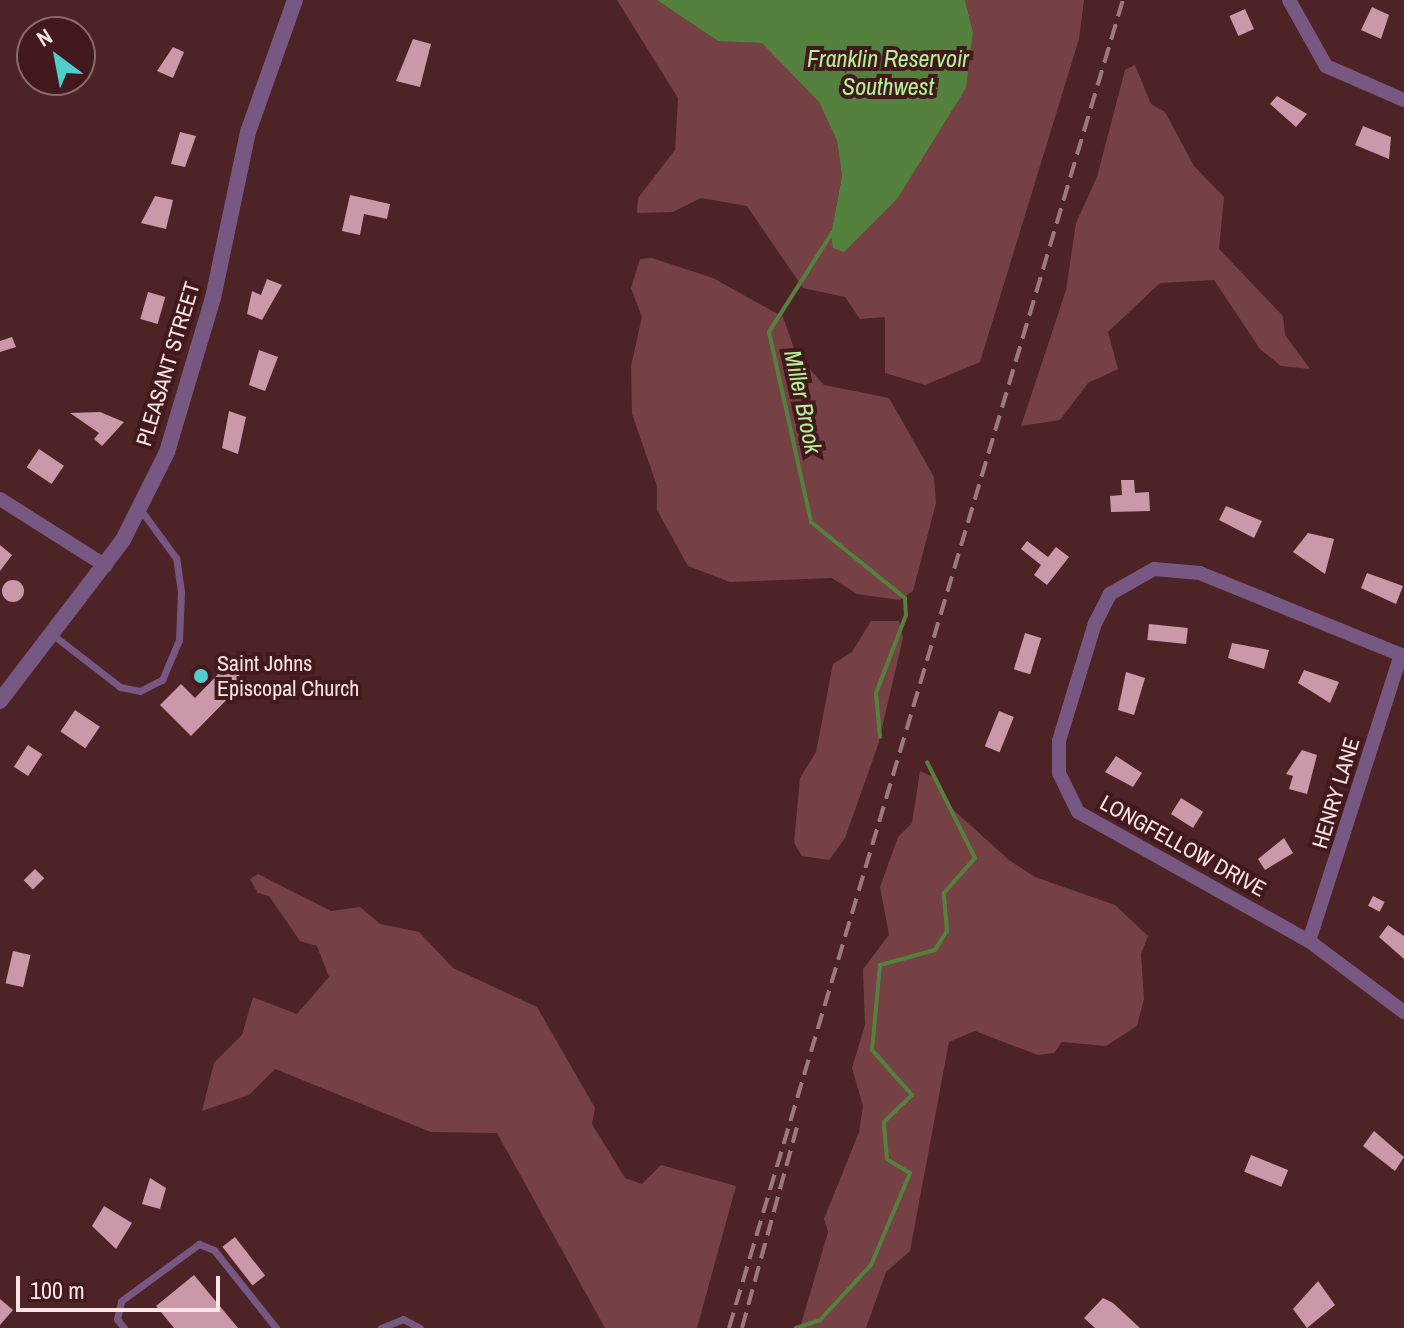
<!DOCTYPE html>
<html>
<head>
<meta charset="utf-8">
<style>
	body { margin:0 }
	#map { position:relative; width:1404px; height:1328px; overflow:hidden; background:#4e2326; font-family:"Archivo Narrow",sans-serif }
	div>[style] { position:absolute }
	.green>* { inset:0; background:#754144 }
	.water>* { inset:0; background:#54813d }
	.stream>* { height:4px; margin:-2px; padding:0 2px; transform-origin:2px; border-radius:2px; background:#54813d }
	.building>* { inset:0; background:#ca98a9; transform-origin:0 0 }
	.round { border-radius:50% }
	.service>* { height:7px; margin:-3.5px; padding:0 3.5px; transform-origin:3.5px; border-radius:3.5px; background:#775883 }
	.minor>* { height:14px; margin:-7px; padding:0 7px; transform-origin:7px; border-radius:7px; background:#775883 }
	.tertiary>* { height:16px; margin:-8px; padding:0 8px; transform-origin:8px; border-radius:8px; background:#775883 }
	.rail>* { height:4px; margin-top:-2px; transform-origin:0; background:repeating-linear-gradient(90deg,#9c7a7c 0 16px,transparent 0 24px) }
	.dots>* { width:22px; height:22px; translate:-50% -50%; box-sizing:border-box; border:4px solid #42191d; border-radius:50% }
	span { translate:-50% -50%; white-space:nowrap; text-align:center; line-height:1.15; -webkit-text-stroke:8px #42191d; paint-order:stroke }
	.street-label { font-size:22px; color:#fce4e5 }
	.poi-label { font-size:22px; color:#fce4e5 }
	.left { translate:0 -50%; text-align:left }
	.water-label { font-size:24px; color:#b3f395; font-style:italic }
	.north { position:absolute; left:16px; top:16px; width:80px; height:80px; box-sizing:border-box; background:#42191d; border:2px solid #8c6a6d; border-radius:50%; rotate:328deg; font-size:22px; font-weight:700; line-height:32px; text-align:center; color:#fce4e5 }
	.north::after { content:''; display:block; margin:auto; width:28px; height:36px; background:#52cdce; clip-path:polygon(50% 0,100% 100%,50% 72%,0 100%) }
	.scale { position:absolute; left:16px; top:1276px; width:204px; height:36px; box-sizing:border-box; border:4px solid #fce4e5; border-top:0; padding-left:10px; font-size:24px; line-height:28px; white-space:nowrap; color:#fce4e5; -webkit-text-stroke:6px #42191d; paint-order:stroke }
</style>
</head>
<body>
<div id="map">
	<div class="green">
		<div style="clip-path:polygon(617px 0,657px 0,718px 40px,762px 43px,791px 69px,819px 102px,837px 141px,842px 176px,831px 234px,973px 32px,965px 0,1084px 0,1079px 39px,980px 362px,925px 385px,885px 373px,885px 317px,860px 319px,845px 297px,803px 288px,747px 206px,701px 198px,673px 212px,637px 213px,638px 198px,675px 150px,678px 98px)"></div>
		<div style="clip-path:polygon(1135px 65px,1151px 104px,1165px 112px,1194px 166px,1224px 197px,1219px 249px,1283px 316px,1285px 335px,1310px 369px,1281px 366px,1260px 349px,1214px 280px,1160px 283px,1108px 332px,1118px 369px,1088px 383px,1060px 420px,1021px 426px,1066px 290px,1076px 223px,1097px 177px,1125px 70px)"></div>
		<div style="clip-path:polygon(652px 258px,713px 278px,783px 317px,796px 354px,824px 385px,889px 398px,934px 477px,936px 503px,913px 591px,899px 600px,857px 594px,832px 578px,730px 582px,688px 566px,657px 510px,657px 486px,632px 414px,631px 366px,642px 317px,631px 288px,640px 259px)"></div>
		<div style="clip-path:polygon(871px 621px,899px 621px,903px 638px,878px 745px,845px 838px,829px 860px,802px 856px,794px 843px,800px 778px,816px 752px,833px 664px,852px 652px)"></div>
		<div style="clip-path:polygon(920px 771px,937px 779px,948px 805px,1009px 860px,1035px 877px,1115px 905px,1148px 936px,1141px 954px,1144px 999px,1137px 1026px,1106px 1046px,1062px 1042px,1054px 1053px,1038px 1055px,975px 1031px,949px 1042px,910px 1251px,886px 1272px,866px 1328px,800px 1328px,828px 1232px,824px 1219px,859px 1132px,863px 1106px,852px 1068px,865px 1025px,863px 969px,889px 935px,880px 887px,898px 837px,912px 823px)"></div>
		<div style="clip-path:polygon(258px 874px,331px 911px,360px 907px,380px 924px,419px 932px,453px 968px,537px 1007px,595px 1108px,592px 1124px,625px 1178px,642px 1184px,661px 1165px,736px 1186px,697px 1328px,605px 1328px,497px 1133px,431px 1132px,275px 1069px,249px 1095px,202px 1111px,214px 1063px,242px 1035px,253px 997px,297px 1014px,329px 977px,317px 946px,300px 941px,269px 896px,258px 893px,250px 879px)"></div>
	</div>
	<div class="water">
		<div style="clip-path:polygon(657px 0,965px 0,973px 32px,966px 88px,897px 199px,844px 252px,833px 248px,831px 234px,842px 176px,837px 141px,819px 102px,762px 43px,718px 41px)"></div>
	</div>
	<div class="stream">
		<div style="left:832px;top:233px;width:117px;rotate:122.5deg"></div>
		<div style="left:769px;top:332px;width:195px;rotate:77.5deg"></div>
		<div style="left:811px;top:522px;width:121px;rotate:39deg"></div>
		<div style="left:905px;top:598px;width:17px;rotate:87deg"></div>
		<div style="left:906px;top:615px;width:84px;rotate:111deg"></div>
		<div style="left:876px;top:693px;width:44px;rotate:84.8deg"></div>
		<div style="left:796px;top:1328px;width:25px;rotate:-18deg"></div>
		<div style="left:820px;top:1320px;width:75px;rotate:-47.2deg"></div>
		<div style="left:871px;top:1265px;width:100px;rotate:-67deg"></div>
		<div style="left:910px;top:1173px;width:27px;rotate:-149deg"></div>
		<div style="left:887px;top:1159px;width:37px;rotate:-95deg"></div>
		<div style="left:884px;top:1122px;width:39px;rotate:-44deg"></div>
		<div style="left:912px;top:1095px;width:60px;rotate:-131.6deg"></div>
		<div style="left:872px;top:1050px;width:85px;rotate:-84.6deg"></div>
		<div style="left:880px;top:965px;width:57px;rotate:-15.3deg"></div>
		<div style="left:935px;top:950px;width:22px;rotate:-58deg"></div>
		<div style="left:947px;top:931px;width:38px;rotate:-95deg"></div>
		<div style="left:944px;top:893px;width:47px;rotate:-48.5deg"></div>
		<div style="left:975px;top:858px;width:107px;rotate:-116.6deg"></div>
	</div>
	<div class="building">
		<div style="clip-path:polygon(1372px 7px,1389px 15px,1381px 39px,1361px 30px)"></div>
		<div style="left:1245px;top:9px;width:22px;height:17px;rotate:66deg"></div>
		<div style="clip-path:polygon(413px 39px,431px 44px,420px 87px,396px 81px)"></div>
		<div style="clip-path:polygon(173px 47px,184px 52px,173px 78px,157px 71px)"></div>
		<div style="clip-path:polygon(1277px 96px,1307px 114px,1296px 127px,1270px 104px)"></div>
		<div style="clip-path:polygon(1363px 126px,1391px 137px,1389px 159px,1355px 145px)"></div>
		<div style="clip-path:polygon(180px 132px,196px 136px,185px 167px,171px 164px)"></div>
		<div style="clip-path:polygon(350px 195px,390px 204px,387px 219px,364px 214px,360px 235px,342px 231px)"></div>
		<div style="clip-path:polygon(155px 196px,173px 200px,166px 229px,141px 223px)"></div>
		<div style="clip-path:polygon(267px 279px,282px 285px,262px 320px,247px 314px,252px 291px,261px 295px)"></div>
		<div style="left:148px;top:292px;width:18px;height:28px;rotate:16deg"></div>
		<div style="clip-path:polygon(12px 337px,16px 347px,0 352px,0 341px)"></div>
		<div style="clip-path:polygon(259px 350px,278px 357px,265px 391px,249px 385px)"></div>
		<div style="clip-path:polygon(229px 411px,246px 417px,238px 454px,222px 448px)"></div>
		<div style="clip-path:polygon(100px 412px,124px 422px,102px 446px,94px 439px,99px 433px,70px 413px)"></div>
		<div style="left:39px;top:449px;width:30px;height:22px;rotate:34deg"></div>
		<div style="clip-path:polygon(1121px 480px,1134px 480px,1135px 493px,1149px 492px,1150px 511px,1111px 512px,1110px 496px,1122px 495px)"></div>
		<div style="clip-path:polygon(1226px 506px,1262px 521px,1254px 538px,1219px 520px)"></div>
		<div style="clip-path:polygon(1308px 533px,1334px 539px,1325px 574px,1293px 552px)"></div>
		<div style="clip-path:polygon(1027px 541px,1048px 557px,1056px 547px,1069px 557px,1047px 585px,1034px 575px,1041px 565px,1021px 549px)"></div>
		<div style="clip-path:polygon(0 545px,12px 555px,0 571px)"></div>
		<div style="clip-path:polygon(1367px 573px,1403px 586px,1396px 604px,1361px 588px)"></div>
		<div class="round" style="left:2px;top:580px;width:22px;height:22px"></div>
		<div style="left:1149px;top:624px;width:39px;height:16px;rotate:6deg"></div>
		<div style="left:1025px;top:633px;width:17px;height:38px;rotate:17deg"></div>
		<div style="clip-path:polygon(1232px 643px,1269px 650px,1264px 669px,1228px 658px)"></div>
		<div style="clip-path:polygon(228px 664px,245px 681px,191px 736px,160px 705px,181px 684px,195px 698px)"></div>
		<div style="clip-path:polygon(1304px 670px,1339px 682px,1330px 703px,1298px 683px)"></div>
		<div style="clip-path:polygon(1126px 672px,1145px 678px,1134px 715px,1118px 710px)"></div>
		<div style="left:75px;top:710px;width:30px;height:26px;rotate:34deg"></div>
		<div style="left:999px;top:711px;width:16px;height:38px;rotate:22deg"></div>
		<div style="left:28px;top:745px;width:17px;height:26px;rotate:33deg"></div>
		<div style="clip-path:polygon(1302px 750px,1317px 755px,1307px 794px,1289px 789px,1293px 776px,1286px 774px)"></div>
		<div style="clip-path:polygon(1116px 756px,1142px 773px,1133px 787px,1105px 772px)"></div>
		<div style="left:1181px;top:798px;width:26px;height:19px;rotate:32deg"></div>
		<div style="clip-path:polygon(1284px 838px,1293px 853px,1265px 870px,1258px 859px)"></div>
		<div style="left:35px;top:869px;width:13px;height:16px;rotate:45deg"></div>
		<div style="left:1373px;top:896px;width:13px;height:11px;rotate:27deg"></div>
		<div style="clip-path:polygon(1388px 925px,1404px 936px,1404px 959px,1379px 937px)"></div>
		<div style="left:13px;top:951px;width:18px;height:33px;rotate:13deg"></div>
		<div style="clip-path:polygon(1374px 1131px,1404px 1157px,1395px 1171px,1363px 1146px)"></div>
		<div style="left:1251px;top:1155px;width:40px;height:18px;rotate:22deg"></div>
		<div style="clip-path:polygon(150px 1178px,166px 1188px,160px 1209px,142px 1204px)"></div>
		<div style="clip-path:polygon(104px 1206px,132px 1223px,116px 1249px,92px 1226px)"></div>
		<div style="left:235px;top:1237px;width:49px;height:16px;rotate:52deg"></div>
		<div style="clip-path:polygon(194px 1275px,238px 1328px,174px 1328px,156px 1306px)"></div>
		<div style="clip-path:polygon(1318px 1281px,1335px 1305px,1307px 1328px,1293px 1309px)"></div>
		<div style="clip-path:polygon(1103px 1298px,1113px 1303px,1140px 1328px,1095px 1328px,1084px 1318px)"></div>
		<div style="clip-path:polygon(0 1299px,13px 1310px,0 1325px)"></div>
	</div>
	<div class="service">
		<div style="left:53px;top:635px;width:85px;rotate:37.8deg"></div>
		<div style="left:120px;top:687px;width:20px;rotate:11deg"></div>
		<div style="left:140px;top:691px;width:25px;rotate:-27deg"></div>
		<div style="left:162px;top:680px;width:43px;rotate:-67deg"></div>
		<div style="left:179px;top:640px;width:48px;rotate:-87.6deg"></div>
		<div style="left:181px;top:592px;width:34px;rotate:-98deg"></div>
		<div style="left:176px;top:558px;width:61px;rotate:-126.3deg"></div>
		<div style="left:124px;top:1328px;width:11px;rotate:-128deg"></div>
		<div style="left:117px;top:1319px;width:18px;rotate:-77deg"></div>
		<div style="left:121px;top:1301px;width:97px;rotate:-36.2deg"></div>
		<div style="left:199px;top:1244px;width:16px;rotate:22deg"></div>
		<div style="left:214px;top:1250px;width:100px;rotate:51.5deg"></div>
		<div style="left:381px;top:1328px;width:24px;rotate:-22deg"></div>
		<div style="left:403px;top:1319px;width:19px;rotate:28deg"></div>
	</div>
	<div class="minor">
		<div style="left:1289px;top:0;width:76px;rotate:60.7deg"></div>
		<div style="left:1326px;top:66px;width:85px;rotate:23.6deg"></div>
		<div style="left:0;top:499px;width:125px;rotate:32.3deg"></div>
		<div style="left:1404px;top:656px;width:220px;rotate:-157.9deg"></div>
		<div style="left:1200px;top:573px;width:46px;rotate:-175deg"></div>
		<div style="left:1154px;top:569px;width:51px;rotate:150.4deg"></div>
		<div style="left:1110px;top:594px;width:33px;rotate:117deg"></div>
		<div style="left:1095px;top:623px;width:123px;rotate:107deg"></div>
		<div style="left:1059px;top:741px;width:32px;rotate:90deg"></div>
		<div style="left:1059px;top:773px;width:43px;rotate:64deg"></div>
		<div style="left:1078px;top:812px;width:265px;rotate:29.2deg"></div>
		<div style="left:1309px;top:941px;width:119px;rotate:36.8deg"></div>
		<div style="left:1309px;top:941px;width:300px;rotate:-72.2deg"></div>
	</div>
	<div class="tertiary">
		<div style="left:0;top:701px;width:203px;rotate:-52.6deg"></div>
		<div style="left:123px;top:540px;width:98px;rotate:-63.4deg"></div>
		<div style="left:167px;top:452px;width:161px;rotate:-73.4deg"></div>
		<div style="left:213px;top:298px;width:170px;rotate:-78.1deg"></div>
		<div style="left:248px;top:132px;width:140px;rotate:-70.4deg"></div>
	</div>
	<div class="rail">
		<div style="left:729px;top:1328px;width:1385px;rotate:-73.48deg"></div>
		<div style="left:742px;top:1328px;width:208px;rotate:-74.7deg"></div>
	</div>
	<div class="dots">
		<div style="left:201px;top:676px;background:#52cdce"></div>
	</div>
	<div class="street-label">
		<span style="left:168px;top:364px;rotate:-73deg">PLEASANT STREET</span>
		<span style="left:1336px;top:793px;rotate:-73deg">HENRY LANE</span>
		<span style="left:1183px;top:846px;rotate:29deg">LONGFELLOW DRIVE</span>
	</div>
	<div class="poi-label">
		<span class="left" style="left:217px;top:676px">Saint Johns<br>Episcopal Church</span>
	</div>
	<div class="water-label">
		<span style="left:888px;top:73px">Franklin Reservoir<br>Southwest</span>
		<span style="left:803px;top:402px;rotate:78deg">Miller Brook</span>
	</div>
	<div class="north">N</div>
	<div class="scale">100 m</div>
</div>
</body>
</html>
